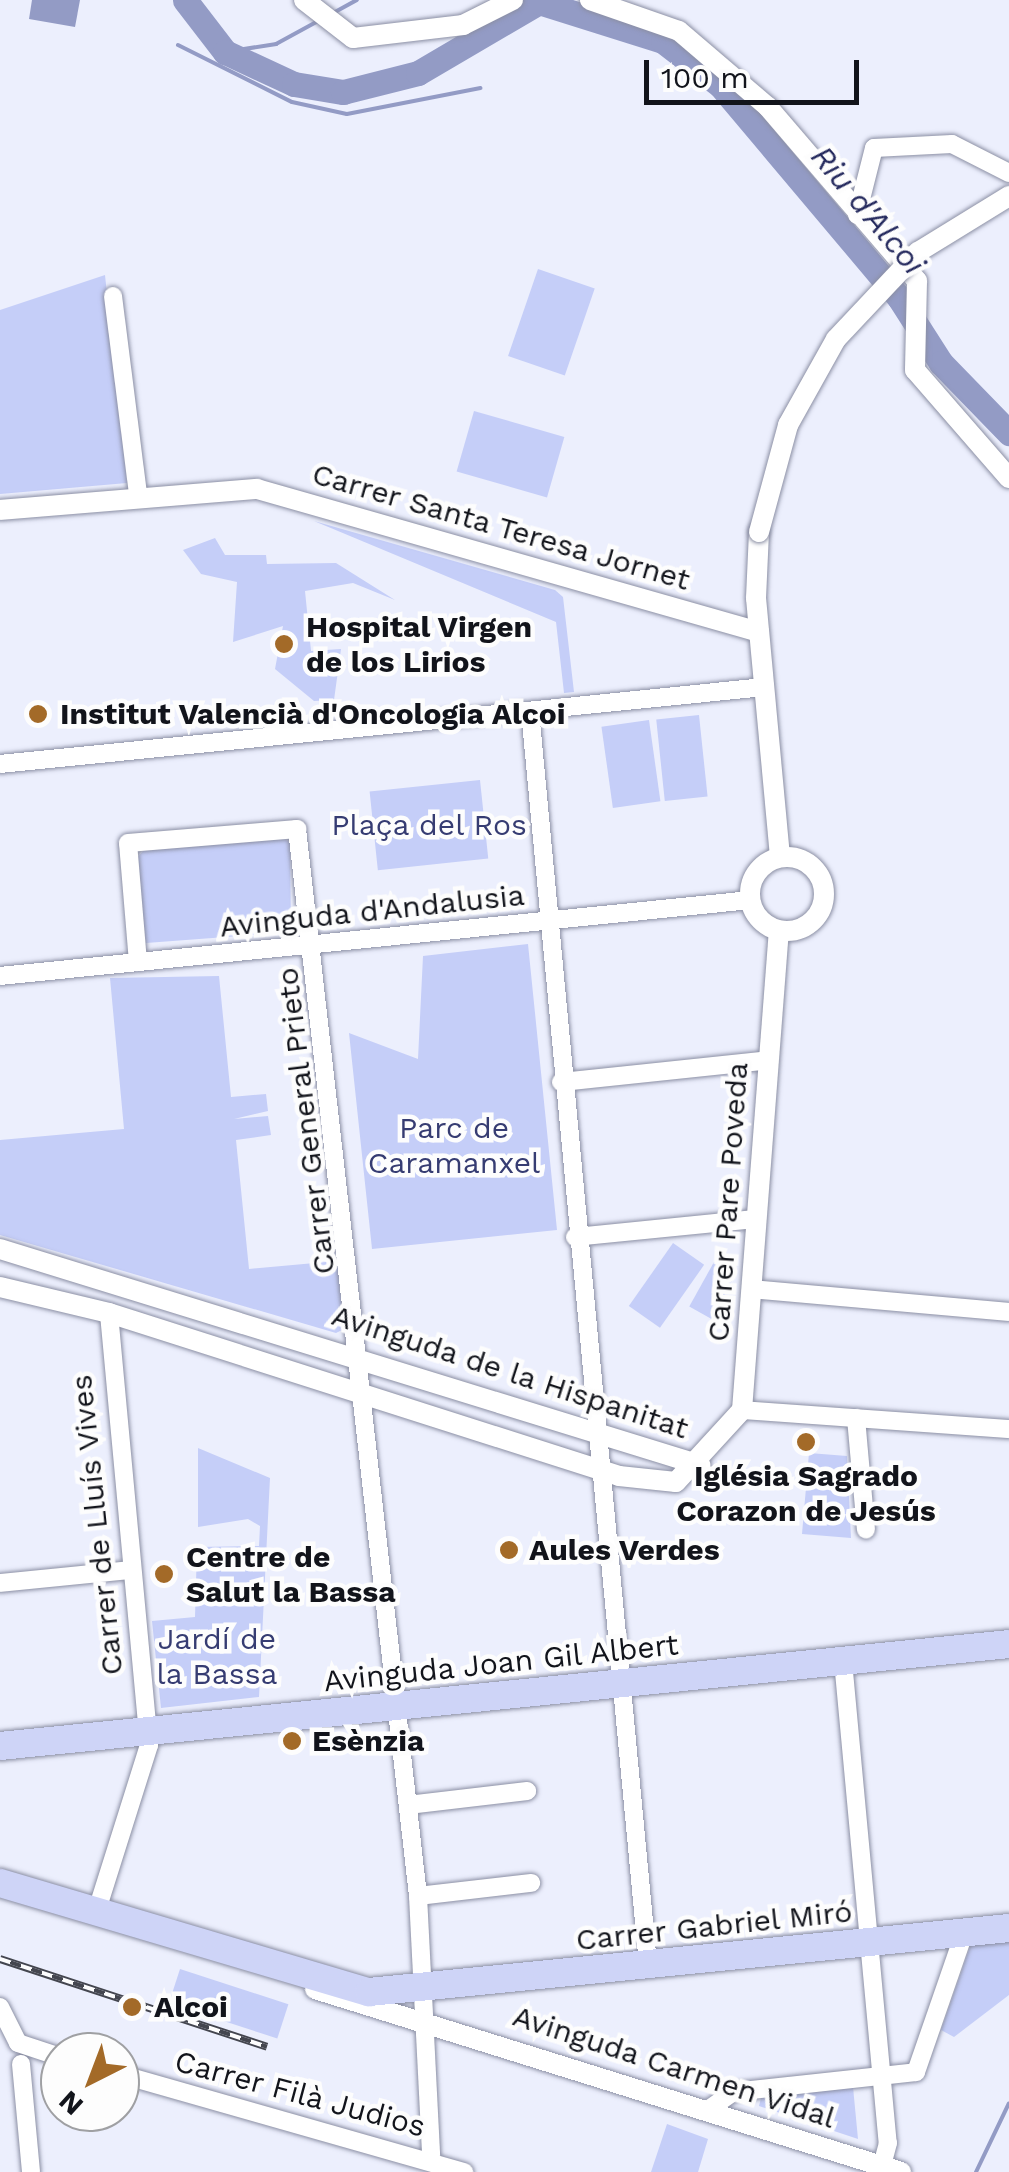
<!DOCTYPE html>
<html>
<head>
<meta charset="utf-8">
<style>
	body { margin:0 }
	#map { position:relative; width:1009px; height:2172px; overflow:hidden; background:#eceffd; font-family:"Work Sans",sans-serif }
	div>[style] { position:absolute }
	.green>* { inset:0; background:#c5cef8; transform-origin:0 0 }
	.water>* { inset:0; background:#939bc5 }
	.stream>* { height:4px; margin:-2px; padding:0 2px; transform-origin:2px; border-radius:2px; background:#939bc5 }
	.river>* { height:25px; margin:-12.5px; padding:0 12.5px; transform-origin:12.5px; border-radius:12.5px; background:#939bc5 }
	.roads { filter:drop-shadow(0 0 2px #8b8fa4) drop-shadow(0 0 2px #8b8fa4) }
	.minor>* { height:18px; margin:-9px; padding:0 9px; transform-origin:9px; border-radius:9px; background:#fff }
	.tertiary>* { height:20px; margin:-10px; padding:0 10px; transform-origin:10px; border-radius:10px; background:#fff }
	.tertiary>.ring { margin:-10px; padding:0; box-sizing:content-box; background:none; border:20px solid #fff; border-radius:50% }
	.primary>* { height:28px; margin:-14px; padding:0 14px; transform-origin:14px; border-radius:14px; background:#ced4f7 }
	.rail>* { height:8px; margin-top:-4px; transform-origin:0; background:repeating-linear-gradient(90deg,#fdfdfd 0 11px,#44464f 0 22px); box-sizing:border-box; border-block:2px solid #44464f }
	.bridges { filter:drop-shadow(0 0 2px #8b8fa4) drop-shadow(0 0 2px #8b8fa4) }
	.tertiary-bridge>* { height:20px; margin:-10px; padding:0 10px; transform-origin:10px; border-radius:10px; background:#fff }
	.dots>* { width:28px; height:28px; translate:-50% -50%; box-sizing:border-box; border:5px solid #fdfdfd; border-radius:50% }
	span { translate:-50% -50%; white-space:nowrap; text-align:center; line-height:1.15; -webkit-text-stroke:9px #fdfdfd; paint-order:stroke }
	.street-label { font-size:30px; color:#12141b }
	.poi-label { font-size:30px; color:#12141b; font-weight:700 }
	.left { translate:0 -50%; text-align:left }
	.park-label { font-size:30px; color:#363c72 }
	.water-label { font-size:32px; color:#24295d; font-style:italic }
	.north { position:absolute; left:40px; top:2032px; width:100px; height:100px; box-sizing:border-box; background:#fdfdfd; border:2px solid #9fa0a3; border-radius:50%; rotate:222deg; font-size:28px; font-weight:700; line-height:40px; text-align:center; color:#12141b }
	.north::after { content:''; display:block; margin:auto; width:35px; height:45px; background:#a36a28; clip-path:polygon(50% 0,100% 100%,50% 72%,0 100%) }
	.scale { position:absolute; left:644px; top:60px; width:215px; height:45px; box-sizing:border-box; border:5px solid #12141b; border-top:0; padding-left:12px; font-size:30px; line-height:35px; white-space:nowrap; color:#12141b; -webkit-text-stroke:8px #fdfdfd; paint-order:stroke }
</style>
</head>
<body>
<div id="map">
	<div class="green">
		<div style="left:538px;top:269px;width:60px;height:92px;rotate:19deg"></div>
		<div style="clip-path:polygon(105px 275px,127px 483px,0 494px,0 310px)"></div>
		<div style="left:474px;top:411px;width:94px;height:63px;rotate:16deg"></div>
		<div style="clip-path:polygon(314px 521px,555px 590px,563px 597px,574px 692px,564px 693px,556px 622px)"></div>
		<div style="clip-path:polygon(215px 538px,225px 555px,266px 555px,267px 564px,336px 563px,395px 600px,353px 583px,305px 591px,311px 651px,341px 649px,334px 700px,314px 701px,275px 669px,283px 626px,233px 642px,237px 582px,201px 574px,183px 550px)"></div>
		<div style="left:699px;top:715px;width:82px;height:43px;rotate:84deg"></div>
		<div style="left:649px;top:720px;width:82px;height:48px;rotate:82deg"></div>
		<div style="left:480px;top:780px;width:79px;height:111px;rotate:84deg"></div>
		<div style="clip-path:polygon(281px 836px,290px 843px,291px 932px,146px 943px,136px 859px,144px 850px)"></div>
		<div style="clip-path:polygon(528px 944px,557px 1230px,372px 1249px,349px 1033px,418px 1059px,423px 956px)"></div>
		<div style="clip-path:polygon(219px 976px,231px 1097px,266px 1094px,268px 1111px,234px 1119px,268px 1116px,271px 1135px,236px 1140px,249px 1269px,337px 1261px,344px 1329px,336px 1333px,0 1235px,0 1140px,124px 1129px,110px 978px)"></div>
		<div style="left:673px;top:1243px;width:38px;height:77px;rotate:35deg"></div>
		<div style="left:714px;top:1262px;width:25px;height:51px;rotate:29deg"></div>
		<div style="clip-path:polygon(198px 1448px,270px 1478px,259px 1697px,161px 1708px,152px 1621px,195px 1617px,197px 1547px,259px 1546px,260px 1526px,248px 1519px,198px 1527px)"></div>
		<div style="clip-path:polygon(809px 1453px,847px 1456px,851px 1538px,802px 1534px)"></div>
		<div style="clip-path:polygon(1009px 1941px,1009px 1995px,954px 2037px,941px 2030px,971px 1944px)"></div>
		<div style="left:180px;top:1969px;width:114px;height:36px;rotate:18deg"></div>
		<div style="clip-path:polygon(853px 2087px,858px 2139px,759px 2106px,761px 2098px)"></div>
		<div style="clip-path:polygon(667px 2124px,708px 2139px,698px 2172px,651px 2172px)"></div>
	</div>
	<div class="water">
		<div style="clip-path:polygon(32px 0,80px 0,75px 27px,29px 19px)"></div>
	</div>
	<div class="stream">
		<div style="left:335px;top:12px;width:25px;rotate:-29deg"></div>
		<div style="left:178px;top:45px;width:127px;rotate:26.6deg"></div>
		<div style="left:292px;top:102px;width:56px;rotate:12.3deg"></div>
		<div style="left:347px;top:114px;width:136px;rotate:-11deg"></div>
		<div style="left:225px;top:52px;width:52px;rotate:-8.9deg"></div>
		<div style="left:276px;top:44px;width:48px;rotate:-28.7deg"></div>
		<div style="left:976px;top:2172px;width:76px;rotate:-64.4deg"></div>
	</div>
	<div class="river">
		<div style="left:185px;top:0;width:66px;rotate:52.4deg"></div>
		<div style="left:225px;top:52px;width:76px;rotate:24.9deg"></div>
		<div style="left:294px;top:84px;width:50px;rotate:9.3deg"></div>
		<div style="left:343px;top:92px;width:77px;rotate:-14.2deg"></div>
		<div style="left:418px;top:73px;width:140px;rotate:-30.4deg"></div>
		<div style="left:539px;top:2px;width:130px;rotate:17.5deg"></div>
		<div style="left:663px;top:41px;width:72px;rotate:37.7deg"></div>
		<div style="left:720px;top:85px;width:280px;rotate:49.9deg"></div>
		<div style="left:900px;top:299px;width:76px;rotate:57.4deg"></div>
		<div style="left:941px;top:363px;width:98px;rotate:45.8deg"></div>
	</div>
	<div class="roads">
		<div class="minor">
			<div style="left:857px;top:215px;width:69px;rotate:-75.8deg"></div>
			<div style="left:874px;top:148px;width:78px;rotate:-2.9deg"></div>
			<div style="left:952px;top:144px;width:64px;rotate:27deg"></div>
			<div style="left:113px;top:296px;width:201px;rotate:82.8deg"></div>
			<div style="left:530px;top:711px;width:1259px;rotate:84.62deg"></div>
			<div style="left:0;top:764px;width:769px;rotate:-5.75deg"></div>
			<div style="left:138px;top:962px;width:119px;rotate:-94.8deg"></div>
			<div style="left:128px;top:843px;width:170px;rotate:-4.7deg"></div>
			<div style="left:297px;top:829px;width:1074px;rotate:83.53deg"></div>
			<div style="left:418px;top:1896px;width:260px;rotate:87.1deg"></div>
			<div style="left:0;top:976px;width:755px;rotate:-5.78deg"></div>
			<div style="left:561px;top:1082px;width:209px;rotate:-6deg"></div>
			<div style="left:575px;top:1237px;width:182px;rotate:-5.7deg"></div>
			<div style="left:751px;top:1289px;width:259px;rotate:5.1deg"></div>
			<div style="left:742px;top:1410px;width:268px;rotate:4.1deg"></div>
			<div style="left:856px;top:1418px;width:112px;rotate:84.9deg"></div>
			<div style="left:0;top:1583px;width:131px;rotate:-5.7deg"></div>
			<div style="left:843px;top:1661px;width:484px;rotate:84.7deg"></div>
			<div style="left:888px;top:2143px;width:23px;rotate:105deg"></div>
			<div style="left:408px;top:1805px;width:120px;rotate:-6.7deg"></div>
			<div style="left:418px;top:1896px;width:114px;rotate:-6.6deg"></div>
			<div style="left:97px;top:1910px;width:173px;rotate:-72.5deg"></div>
			<div style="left:149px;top:1745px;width:434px;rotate:-95.3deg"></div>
			<div style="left:0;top:2007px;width:40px;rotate:63.4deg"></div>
			<div style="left:18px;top:2043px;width:44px;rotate:18.4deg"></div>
			<div style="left:21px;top:2064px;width:108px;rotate:84.7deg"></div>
			<div style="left:120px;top:2074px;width:358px;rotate:15.9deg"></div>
			<div style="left:709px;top:2109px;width:29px;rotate:-35deg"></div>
			<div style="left:733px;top:2092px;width:184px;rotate:-6.2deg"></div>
			<div style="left:916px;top:2072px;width:147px;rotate:-70.9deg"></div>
		</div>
		<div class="tertiary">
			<div style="left:304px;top:0;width:62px;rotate:37.8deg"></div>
			<div style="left:353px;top:38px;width:111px;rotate:-6.7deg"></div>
			<div style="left:463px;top:25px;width:56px;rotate:-26.6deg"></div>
			<div style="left:590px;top:0;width:94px;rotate:19.2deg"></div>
			<div style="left:679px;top:31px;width:117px;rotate:40.5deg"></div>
			<div style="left:768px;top:107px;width:229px;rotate:49.4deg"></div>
			<div style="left:917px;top:281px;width:89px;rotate:91.3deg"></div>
			<div style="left:915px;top:370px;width:143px;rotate:49deg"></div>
			<div style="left:0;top:510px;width:258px;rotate:-4.7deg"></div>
			<div style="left:257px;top:489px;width:522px;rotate:15.9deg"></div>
			<div style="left:759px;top:532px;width:66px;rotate:92.6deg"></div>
			<div style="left:756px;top:598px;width:260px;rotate:84.7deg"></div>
			<div class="ring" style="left:750px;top:857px;width:54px;height:54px"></div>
			<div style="left:0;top:1249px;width:733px;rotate:17.15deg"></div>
			<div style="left:0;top:1287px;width:112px;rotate:13.4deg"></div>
			<div style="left:109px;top:1313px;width:535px;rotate:17.72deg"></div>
			<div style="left:619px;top:1476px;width:57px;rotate:6deg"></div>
			<div style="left:676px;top:1482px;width:98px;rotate:-47.5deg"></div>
			<div style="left:742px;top:1410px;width:481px;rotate:-85.6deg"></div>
			<div style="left:315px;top:1989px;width:614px;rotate:17.34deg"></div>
		</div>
		<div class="primary">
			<div style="left:0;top:1746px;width:1014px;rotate:-5.77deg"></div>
			<div style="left:0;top:1883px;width:385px;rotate:16.5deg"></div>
			<div style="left:369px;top:1992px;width:643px;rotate:-5.71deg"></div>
		</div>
	</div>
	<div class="rail">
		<div style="left:0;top:1959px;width:281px;rotate:18.2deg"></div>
	</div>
	<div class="bridges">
		<div class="tertiary-bridge">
			<div style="left:759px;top:532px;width:111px;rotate:-74.8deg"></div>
			<div style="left:788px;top:425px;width:98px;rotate:-60.8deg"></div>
			<div style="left:836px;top:339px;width:120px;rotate:-46.7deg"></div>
			<div style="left:918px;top:252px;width:107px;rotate:-31.6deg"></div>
		</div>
	</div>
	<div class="dots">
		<div style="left:284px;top:644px;background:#a36a28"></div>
		<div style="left:38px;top:714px;background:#a36a28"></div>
		<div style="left:806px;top:1442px;background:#a36a28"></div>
		<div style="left:509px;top:1550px;background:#a36a28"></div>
		<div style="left:164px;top:1574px;background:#a36a28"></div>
		<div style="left:292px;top:1741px;background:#a36a28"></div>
		<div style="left:132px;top:2007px;background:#a36a28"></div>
	</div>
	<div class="street-label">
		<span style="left:501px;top:527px;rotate:16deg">Carrer Santa Teresa Jornet</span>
		<span style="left:372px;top:911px;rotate:-6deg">Avinguda d'Andalusia</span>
		<span style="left:306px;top:1121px;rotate:-97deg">Carrer General Prieto</span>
		<span style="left:728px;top:1202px;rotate:-86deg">Carrer Pare Poveda</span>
		<span style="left:510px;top:1372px;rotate:18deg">Avinguda de la Hispanitat</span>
		<span style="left:97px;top:1525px;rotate:-96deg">Carrer de Lluís Vives</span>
		<span style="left:501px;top:1663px;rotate:-6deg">Avinguda Joan Gil Albert</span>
		<span style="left:714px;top:1926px;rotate:-6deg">Carrer Gabriel Miró</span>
		<span style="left:674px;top:2067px;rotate:18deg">Avinguda Carmen Vidal</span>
		<span style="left:300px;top:2094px;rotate:15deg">Carrer Filà Judios</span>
	</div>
	<div class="poi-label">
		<span class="left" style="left:306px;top:644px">Hospital Virgen<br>de los Lirios</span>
		<span class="left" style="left:60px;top:714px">Institut Valencià d'Oncologia Alcoi</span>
		<span style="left:806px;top:1493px">Iglésia Sagrado<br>Corazon de Jesús</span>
		<span class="left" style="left:529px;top:1550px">Aules Verdes</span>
		<span class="left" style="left:186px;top:1574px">Centre de<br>Salut la Bassa</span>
		<span class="left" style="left:312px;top:1741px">Esènzia</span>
		<span class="left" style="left:154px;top:2007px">Alcoi</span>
	</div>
	<div class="park-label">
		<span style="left:429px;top:825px">Plaça del Ros</span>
		<span style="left:454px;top:1145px">Parc de<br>Caramanxel</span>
		<span style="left:217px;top:1656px">Jardí de<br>la Bassa</span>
	</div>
	<div class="water-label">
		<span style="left:868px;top:210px;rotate:50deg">Riu d'Alcoi</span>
	</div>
	<div class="north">N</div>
	<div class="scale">100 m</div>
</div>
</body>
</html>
